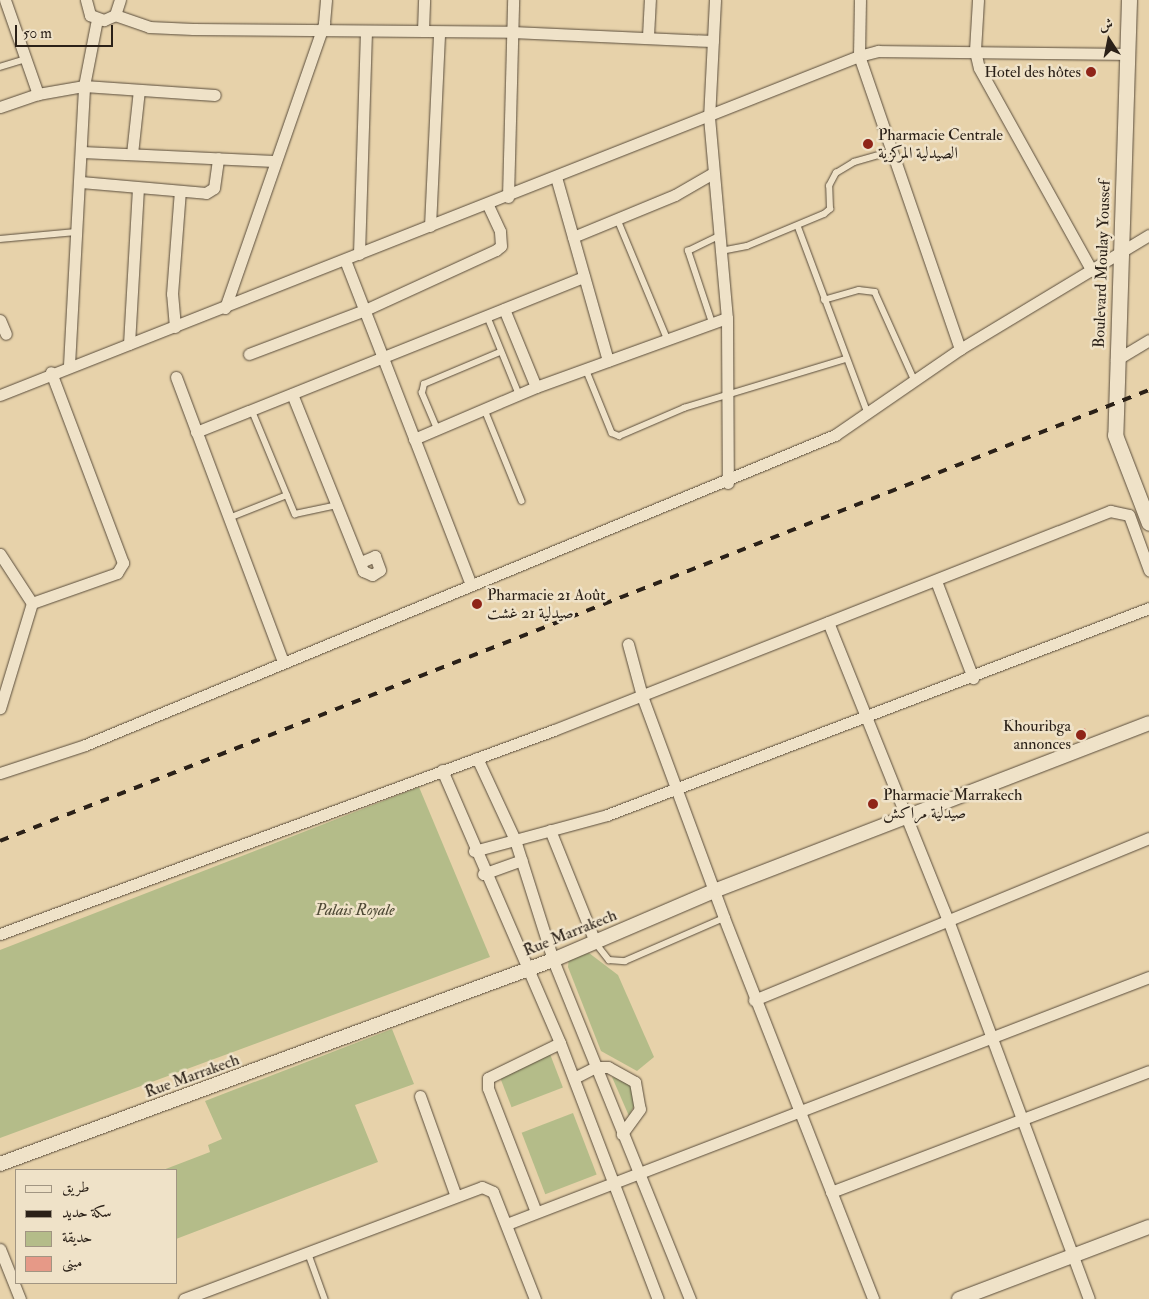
<!DOCTYPE html>
<html>
<head>
<meta charset="utf-8">
<style>
	body { margin:0 }
	#map { position:relative; width:1149px; height:1299px; overflow:hidden; background:#e7d2aa; font-family:"IM FELL Double Pica",Amiri,serif }
	div>[style] { position:absolute }
	.green>* { inset:0; background:#b4bc89; transform-origin:0 0 }
	.building>* { inset:0; background:#e69987 }
	.roads { filter:drop-shadow(0 0 1px #5a4d3c) drop-shadow(0 0 1px #5a4d3c) }
	.service>* { height:5.5px; margin:-2.75px; padding:0 2.75px; transform-origin:2.75px; border-radius:2.75px; background:#efe2c8 }
	.minor>* { height:11px; margin:-5.5px; padding:0 5.5px; transform-origin:5.5px; border-radius:5.5px; background:#efe2c8 }
	.tertiary>* { height:14px; margin:-7px; padding:0 7px; transform-origin:7px; border-radius:7px; background:#efe2c8 }
	.secondary>* { height:15px; margin:-7.5px; padding:0 7.5px; transform-origin:7.5px; border-radius:7.5px; background:#efe2c8 }
	.rail>* { height:4px; margin-top:-2px; transform-origin:0; background:repeating-linear-gradient(90deg,#2b2118 0 9px,transparent 0 18px) }
	.dots>* { width:14px; height:14px; translate:-50% -50%; box-sizing:border-box; border:2px solid #efe2c8; border-radius:50% }
	span { translate:-50% -50%; white-space:nowrap; text-align:center; line-height:1.15; -webkit-text-stroke:5px #efe2c8; paint-order:stroke }
	.poi-label { font-size:16px; color:#2b2118 }
	.right { translate:-100% -50%; text-align:right }
	.left { translate:0 -50%; text-align:left }
	.street-label { font-size:16px; color:#2b2118 }
	.park-label { font-size:16px; color:#4d4834; font-style:italic }
	.legend { position:absolute; left:15px; top:1169px; width:162px; height:115px; box-sizing:border-box; background:#efe2c8; border:1px solid #a19582; margin:0; padding:6px 9px; list-style:none; font-size:15px; color:#2b2118 }
	.legend li { display:flex; align-items:center; gap:10px; height:25px }
	.legend b { width:25px; border:1px solid #a19582 }
	.north { position:absolute; left:1084px; top:15px; width:50px; height:50px; -webkit-text-stroke:4px #efe2c8; paint-order:stroke; rotate:349deg; font-size:14px; font-weight:700; line-height:20px; text-align:center; color:#2b2118 }
	.north::after { content:''; display:block; margin:auto; width:18px; height:22px; background:#2b2118; clip-path:polygon(50% 0,100% 100%,50% 72%,0 100%) }
	.scale { position:absolute; left:15px; top:25px; width:98px; height:22px; box-sizing:border-box; border:2px solid #2b2118; border-top:0; padding-left:6px; font-size:15px; line-height:18px; white-space:nowrap; color:#2b2118; -webkit-text-stroke:4px #efe2c8; paint-order:stroke }
</style>
</head>
<body>
<div id="map">
	<div class="green">
		<div style="clip-path:polygon(419px 787px,490px 957px,0 1138px,0 950px)"></div>
		<div style="clip-path:polygon(589px 953px,618px 975px,654px 1057px,637px 1071px,601px 1051px,568px 967px,569px 958px)"></div>
		<div style="clip-path:polygon(392px 1029px,414px 1084px,355px 1105px,378px 1162px,176px 1239px,176px 1170px,163px 1170px,210px 1152px,208px 1145px,222px 1139px,205px 1101px)"></div>
		<div style="left:550px;top:1054px;width:36px;height:55px;rotate:69deg"></div>
		<div style="clip-path:polygon(612px 1077px,628px 1081px,636px 1102px,629px 1116px)"></div>
		<div style="left:573px;top:1113px;width:66px;height:55px;rotate:69deg"></div>
	</div>
	<div class="building">
		<div style="clip-path:polygon(1085px 728px,1088px 736px,1075px 740px,1075px 733px)"></div>
	</div>
	<div class="roads">
		<div class="service">
			<div style="left:0;top:67px;width:27px;rotate:-17deg"></div>
			<div style="left:618px;top:220px;width:128px;rotate:67.4deg"></div>
			<div style="left:798px;top:226px;width:200px;rotate:69.5deg"></div>
			<div style="left:0;top:239px;width:76px;rotate:-5.3deg"></div>
			<div style="left:721px;top:251px;width:26px;rotate:-11deg"></div>
			<div style="left:747px;top:246px;width:83px;rotate:-22.6deg"></div>
			<div style="left:824px;top:214px;width:8px;rotate:-40deg"></div>
			<div style="left:830px;top:209px;width:23px;rotate:-92deg"></div>
			<div style="left:829px;top:186px;width:15px;rotate:-62deg"></div>
			<div style="left:836px;top:173px;width:21px;rotate:-31deg"></div>
			<div style="left:854px;top:162px;width:41px;rotate:-15.8deg"></div>
			<div style="left:824px;top:300px;width:36px;rotate:-16deg"></div>
			<div style="left:859px;top:290px;width:16px;rotate:7deg"></div>
			<div style="left:875px;top:292px;width:98px;rotate:65.8deg"></div>
			<div style="left:487px;top:315px;width:85px;rotate:67.9deg"></div>
			<div style="left:712px;top:323px;width:76px;rotate:-108.4deg"></div>
			<div style="left:688px;top:251px;width:34px;rotate:-26deg"></div>
			<div style="left:586px;top:369px;width:69px;rotate:67.9deg"></div>
			<div style="left:612px;top:433px;width:8px;rotate:23deg"></div>
			<div style="left:619px;top:436px;width:71px;rotate:-23.3deg"></div>
			<div style="left:684px;top:408px;width:168px;rotate:-16.9deg"></div>
			<div style="left:252px;top:410px;width:113px;rotate:67.5deg"></div>
			<div style="left:295px;top:514px;width:40px;rotate:-12deg"></div>
			<div style="left:485px;top:410px;width:98px;rotate:67.9deg"></div>
			<div style="left:437px;top:429px;width:39px;rotate:-113deg"></div>
			<div style="left:422px;top:393px;width:9px;rotate:-77deg"></div>
			<div style="left:424px;top:384px;width:82px;rotate:-22.8deg"></div>
			<div style="left:229px;top:518px;width:62px;rotate:-21.6deg"></div>
			<div style="left:595px;top:942px;width:23px;rotate:52deg"></div>
			<div style="left:609px;top:960px;width:16px;rotate:4deg"></div>
			<div style="left:625px;top:961px;width:108px;rotate:-23.5deg"></div>
			<div style="left:308px;top:1252px;width:50px;rotate:70.1deg"></div>
		</div>
		<div class="minor">
			<div style="left:5px;top:0;width:100px;rotate:70.7deg"></div>
			<div style="left:86px;top:0;width:16px;rotate:75deg"></div>
			<div style="left:90px;top:15px;width:15px;rotate:20deg"></div>
			<div style="left:104px;top:20px;width:12px;rotate:-24deg"></div>
			<div style="left:115px;top:15px;width:16px;rotate:-72deg"></div>
			<div style="left:715px;top:0;width:117px;rotate:92.9deg"></div>
			<div style="left:709px;top:117px;width:202px;rotate:84.9deg"></div>
			<div style="left:727px;top:318px;width:165px;rotate:89.7deg"></div>
			<div style="left:978px;top:0;width:51px;rotate:93.4deg"></div>
			<div style="left:975px;top:51px;width:17px;rotate:77deg"></div>
			<div style="left:979px;top:68px;width:232px;rotate:60.9deg"></div>
			<div style="left:115px;top:15px;width:36px;rotate:19deg"></div>
			<div style="left:149px;top:27px;width:44px;rotate:2.6deg"></div>
			<div style="left:193px;top:29px;width:319px;rotate:0.5deg"></div>
			<div style="left:512px;top:32px;width:201px;rotate:2.6deg"></div>
			<div style="left:423px;top:31px;width:31px;rotate:-88deg"></div>
			<div style="left:648px;top:36px;width:36px;rotate:-87deg"></div>
			<div style="left:0;top:107px;width:40px;rotate:-18.9deg"></div>
			<div style="left:38px;top:94px;width:47px;rotate:-9.9deg"></div>
			<div style="left:84px;top:86px;width:131px;rotate:3.9deg"></div>
			<div style="left:82px;top:152px;width:192px;rotate:2.7deg"></div>
			<div style="left:132px;top:154px;width:64px;rotate:-83.8deg"></div>
			<div style="left:556px;top:177px;width:191px;rotate:74.2deg"></div>
			<div style="left:81px;top:182px;width:125px;rotate:5deg"></div>
			<div style="left:206px;top:193px;width:9px;rotate:-32deg"></div>
			<div style="left:214px;top:188px;width:30px;rotate:-82deg"></div>
			<div style="left:508px;top:197px;width:197px;rotate:-88.5deg"></div>
			<div style="left:430px;top:226px;width:194px;rotate:-87.3deg"></div>
			<div style="left:573px;top:237px;width:110px;rotate:-22.4deg"></div>
			<div style="left:675px;top:195px;width:44px;rotate:-30.1deg"></div>
			<div style="left:359px;top:254px;width:222px;rotate:-88.2deg"></div>
			<div style="left:345px;top:260px;width:349px;rotate:68.8deg"></div>
			<div style="left:225px;top:308px;width:302px;rotate:-70.8deg"></div>
			<div style="left:324px;top:23px;width:23px;rotate:-85deg"></div>
			<div style="left:504px;top:309px;width:84px;rotate:67.7deg"></div>
			<div style="left:0;top:320px;width:15px;rotate:67deg"></div>
			<div style="left:175px;top:327px;width:33px;rotate:-95deg"></div>
			<div style="left:172px;top:294px;width:103px;rotate:-85.6deg"></div>
			<div style="left:129px;top:344px;width:156px;rotate:-86.7deg"></div>
			<div style="left:960px;top:349px;width:310px;rotate:-109deg"></div>
			<div style="left:859px;top:56px;width:20px;rotate:-15deg"></div>
			<div style="left:878px;top:51px;width:248px;rotate:0.7deg"></div>
			<div style="left:249px;top:354px;width:124px;rotate:-20.8deg"></div>
			<div style="left:365px;top:310px;width:144px;rotate:-24.6deg"></div>
			<div style="left:496px;top:250px;width:6px;rotate:-39deg"></div>
			<div style="left:501px;top:246px;width:15px;rotate:-94deg"></div>
			<div style="left:500px;top:231px;width:29px;rotate:-115deg"></div>
			<div style="left:1116px;top:360px;width:39px;rotate:-31deg"></div>
			<div style="left:69px;top:365px;width:279px;rotate:-86.9deg"></div>
			<div style="left:84px;top:86px;width:68px;rotate:-79deg"></div>
			<div style="left:176px;top:377px;width:303px;rotate:69.4deg"></div>
			<div style="left:292px;top:394px;width:191px;rotate:68.1deg"></div>
			<div style="left:363px;top:571px;width:10px;rotate:24deg"></div>
			<div style="left:372px;top:575px;width:9px;rotate:-32deg"></div>
			<div style="left:380px;top:570px;width:15px;rotate:-110deg"></div>
			<div style="left:375px;top:556px;width:13px;rotate:157deg"></div>
			<div style="left:0;top:395px;width:923px;rotate:-21.54deg"></div>
			<div style="left:859px;top:56px;width:56px;rotate:-89deg"></div>
			<div style="left:196px;top:432px;width:418px;rotate:-21.8deg"></div>
			<div style="left:414px;top:439px;width:133px;rotate:-23.1deg"></div>
			<div style="left:536px;top:387px;width:203px;rotate:-19.9deg"></div>
			<div style="left:0;top:554px;width:59px;rotate:56.9deg"></div>
			<div style="left:32px;top:603px;width:110px;rotate:106.9deg"></div>
			<div style="left:936px;top:581px;width:104px;rotate:69.1deg"></div>
			<div style="left:32px;top:603px;width:90px;rotate:-19.4deg"></div>
			<div style="left:117px;top:573px;width:12px;rotate:-59deg"></div>
			<div style="left:123px;top:563px;width:204px;rotate:-110.7deg"></div>
			<div style="left:828px;top:622px;width:321px;rotate:68.1deg"></div>
			<div style="left:948px;top:920px;width:404px;rotate:69.6deg"></div>
			<div style="left:628px;top:644px;width:54px;rotate:74.9deg"></div>
			<div style="left:642px;top:696px;width:237px;rotate:69.7deg"></div>
			<div style="left:724px;top:918px;width:409px;rotate:68.6deg"></div>
			<div style="left:477px;top:758px;width:90px;rotate:65.1deg"></div>
			<div style="left:515px;top:840px;width:126px;rotate:72.4deg"></div>
			<div style="left:553px;top:960px;width:366px;rotate:68deg"></div>
			<div style="left:442px;top:770px;width:297px;rotate:66.6deg"></div>
			<div style="left:560px;top:1043px;width:274px;rotate:69.1deg"></div>
			<div style="left:0;top:773px;width:89px;rotate:-18.2deg"></div>
			<div style="left:85px;top:745px;width:812px;rotate:-22.46deg"></div>
			<div style="left:835px;top:435px;width:152px;rotate:-34.5deg"></div>
			<div style="left:960px;top:349px;width:221px;rotate:-31.1deg"></div>
			<div style="left:550px;top:830px;width:121px;rotate:68.1deg"></div>
			<div style="left:474px;top:851px;width:138px;rotate:-15.1deg"></div>
			<div style="left:607px;top:815px;width:580px;rotate:-20.9deg"></div>
			<div style="left:483px;top:874px;width:41px;rotate:-19.7deg"></div>
			<div style="left:0;top:934px;width:590px;rotate:-20.22deg"></div>
			<div style="left:554px;top:730px;width:598px;rotate:-21.5deg"></div>
			<div style="left:1110px;top:511px;width:19px;rotate:12deg"></div>
			<div style="left:1129px;top:515px;width:59px;rotate:70deg"></div>
			<div style="left:754px;top:1000px;width:427px;rotate:-22.3deg"></div>
			<div style="left:574px;top:1078px;width:25px;rotate:-27deg"></div>
			<div style="left:596px;top:1067px;width:12px"></div>
			<div style="left:608px;top:1067px;width:31px;rotate:29deg"></div>
			<div style="left:635px;top:1082px;width:27px;rotate:80deg"></div>
			<div style="left:640px;top:1109px;width:31px;rotate:126deg"></div>
			<div style="left:420px;top:1096px;width:104px;rotate:70.3deg"></div>
			<div style="left:831px;top:1192px;width:340px;rotate:-20.8deg"></div>
			<div style="left:536px;top:1212px;width:133px;rotate:-111.2deg"></div>
			<div style="left:488px;top:1088px;width:10px;rotate:-90deg"></div>
			<div style="left:488px;top:1078px;width:80px;rotate:-25.9deg"></div>
			<div style="left:507px;top:1224px;width:688px;rotate:-21.04deg"></div>
			<div style="left:0;top:1249px;width:54px;rotate:68.2deg"></div>
			<div style="left:184px;top:1299px;width:318px;rotate:-20.6deg"></div>
			<div style="left:482px;top:1187px;width:12px;rotate:24deg"></div>
			<div style="left:493px;top:1192px;width:115px;rotate:68.6deg"></div>
		</div>
		<div class="tertiary">
			<div style="left:0;top:1164px;width:589px;rotate:-20.25deg"></div>
			<div style="left:553px;top:960px;width:175px;rotate:-23.2deg"></div>
			<div style="left:714px;top:891px;width:466px;rotate:-21.1deg"></div>
			<div style="left:959px;top:1299px;width:203px;rotate:-20.8deg"></div>
		</div>
		<div class="secondary">
			<div style="left:1129px;top:0;width:435px;rotate:91.8deg"></div>
			<div style="left:1115px;top:435px;width:94px;rotate:68.9deg"></div>
		</div>
	</div>
	<div class="rail">
		<div style="left:0;top:841px;width:1234px;rotate:-21.43deg"></div>
	</div>
	<div class="dots">
		<div style="left:1091px;top:72px;background:#8f2418"></div>
		<div style="left:868px;top:144px;background:#8f2418"></div>
		<div style="left:477px;top:604px;background:#8f2418"></div>
		<div style="left:1081px;top:735px;background:#8f2418"></div>
		<div style="left:873px;top:804px;background:#8f2418"></div>
	</div>
	<div class="poi-label">
		<span class="right" style="left:1081px;top:72px">Hotel des hôtes</span>
		<span class="left" style="left:878px;top:144px">Pharmacie Centrale<br>الصيدلية المركزية</span>
		<span class="left" style="left:487px;top:604px">Pharmacie 21 Août<br>صيدلية 21 غشت</span>
		<span class="right" style="left:1071px;top:735px">Khouribga<br>annonces</span>
		<span class="left" style="left:883px;top:804px">Pharmacie Marrakech<br>صيدلية مراكش</span>
	</div>
	<div class="street-label">
		<span style="left:1102px;top:264px;rotate:-88deg">Boulevard Moulay Youssef</span>
		<span style="left:570px;top:933px;rotate:-22deg">Rue Marrakech</span>
		<span style="left:192px;top:1076px;rotate:-20deg">Rue Marrakech</span>
	</div>
	<div class="park-label">
		<span style="left:355px;top:910px">Palais Royale</span>
	</div>
	<ul class="legend">
	<li><b style="height:6px;background:#efe2c8"></b>طريق</li>
	<li><b style="height:6px;background:#2b2118"></b>سكة حديد</li>
	<li><b style="height:14px;background:#b4bc89"></b>حديقة</li>
	<li><b style="height:14px;background:#e69987"></b>مبنى</li>
	</ul>
	<div class="north">ش</div>
	<div class="scale">50 m</div>
</div>
</body>
</html>
